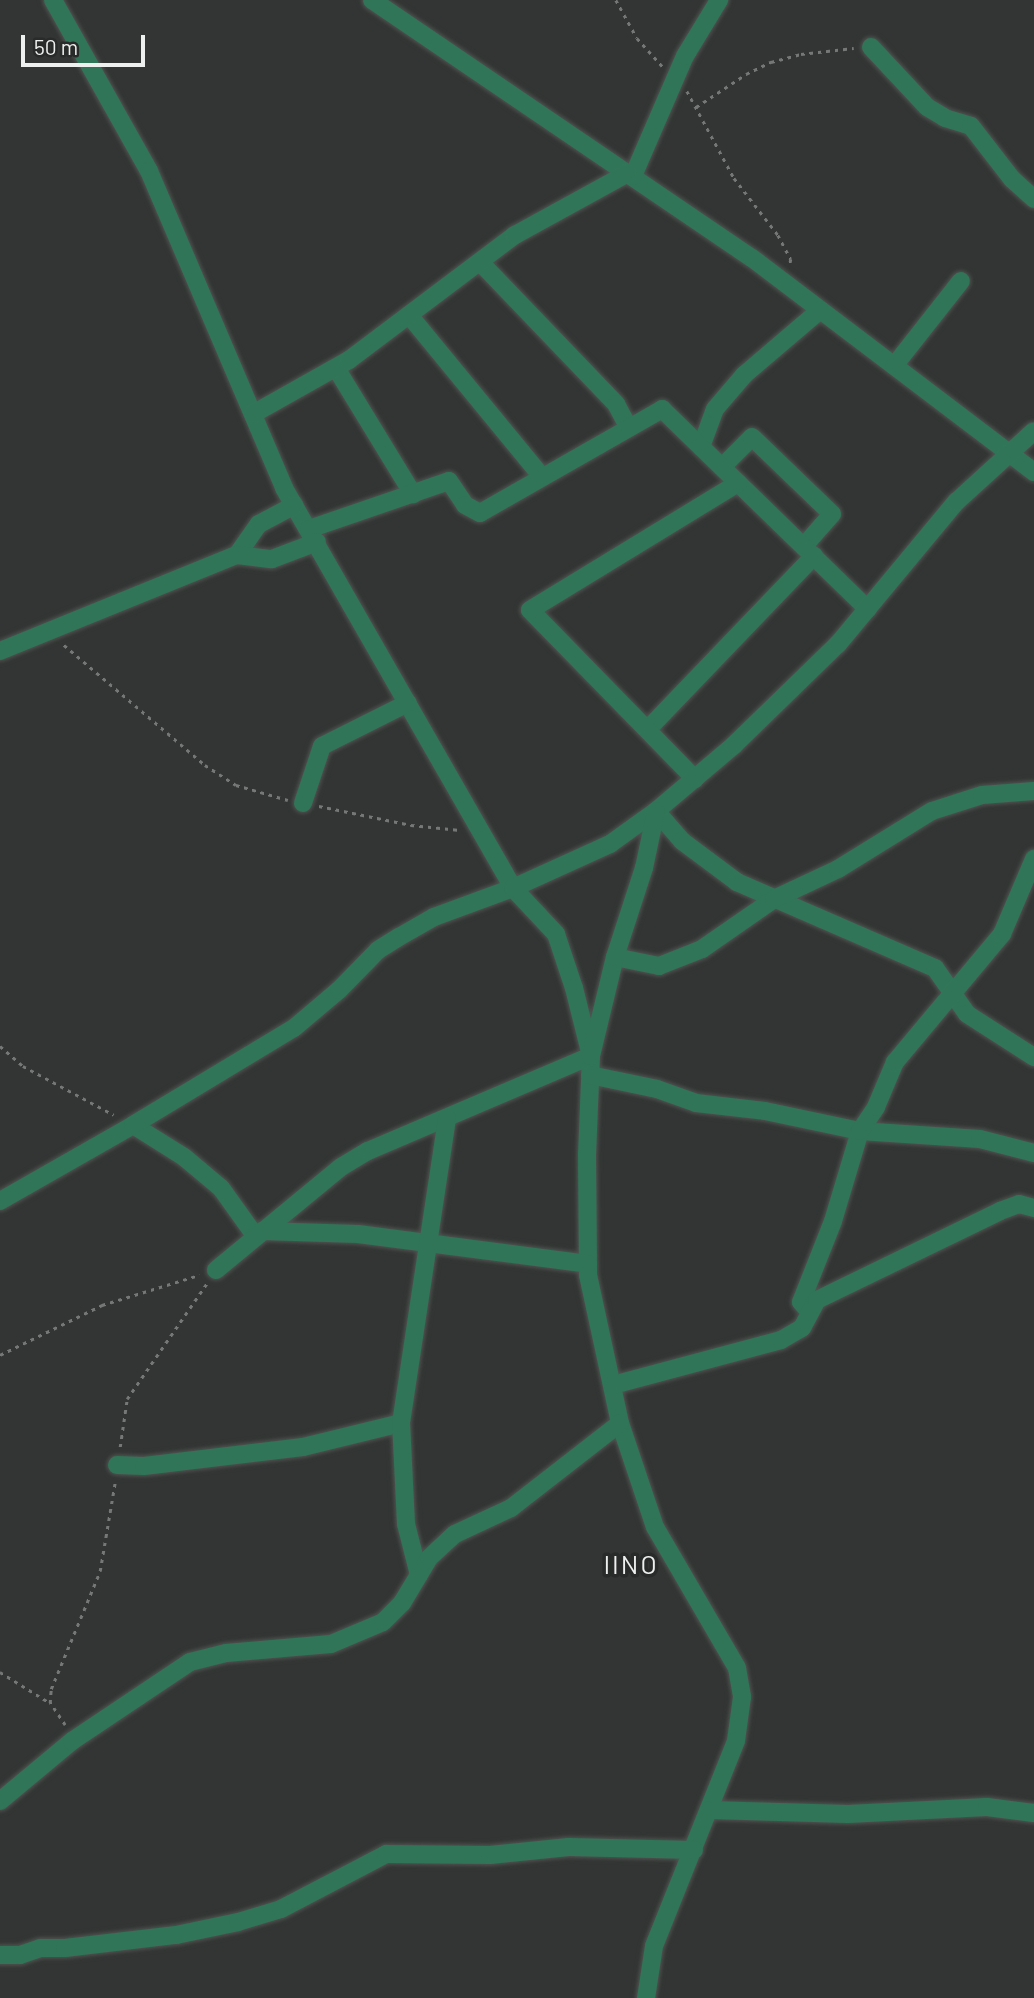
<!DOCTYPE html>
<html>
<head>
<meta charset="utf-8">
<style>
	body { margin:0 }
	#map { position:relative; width:1034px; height:1998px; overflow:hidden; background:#323533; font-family:Barlow,sans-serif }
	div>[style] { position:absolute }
	.path>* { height:2.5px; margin-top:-1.25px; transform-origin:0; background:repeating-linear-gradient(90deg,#757876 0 3.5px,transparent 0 8.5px) }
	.roads { filter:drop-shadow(0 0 2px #505351) drop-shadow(0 0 2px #505351) }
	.minor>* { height:18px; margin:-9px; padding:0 9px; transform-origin:9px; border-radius:9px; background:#317558 }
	span { translate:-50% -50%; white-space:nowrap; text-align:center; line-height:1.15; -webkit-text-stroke:7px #282b29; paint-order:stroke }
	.quarter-label { font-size:26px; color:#eef0ef; letter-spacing:2px }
	.scale { position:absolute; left:21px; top:35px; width:124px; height:32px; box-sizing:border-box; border:4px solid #eef0ef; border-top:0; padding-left:9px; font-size:21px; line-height:24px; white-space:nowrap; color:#eef0ef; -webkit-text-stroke:5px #282b29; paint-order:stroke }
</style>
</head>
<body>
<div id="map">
	<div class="path">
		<div style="left:616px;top:0;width:43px;rotate:61.1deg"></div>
		<div style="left:637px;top:38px;width:38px;rotate:48deg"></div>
		<div style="left:687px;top:91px;width:99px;rotate:61.6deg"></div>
		<div style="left:734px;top:178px;width:72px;rotate:52.3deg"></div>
		<div style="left:778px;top:235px;width:27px;rotate:62deg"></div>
		<div style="left:791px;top:259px;width:5px;rotate:101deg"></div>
		<div style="left:696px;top:107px;width:60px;rotate:-33.4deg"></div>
		<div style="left:746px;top:74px;width:28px;rotate:-26deg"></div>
		<div style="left:771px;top:62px;width:31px;rotate:-15deg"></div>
		<div style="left:801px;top:54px;width:53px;rotate:-6.5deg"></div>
		<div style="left:64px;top:645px;width:185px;rotate:40.4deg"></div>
		<div style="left:205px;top:765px;width:37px;rotate:33deg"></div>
		<div style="left:236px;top:785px;width:54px;rotate:16.1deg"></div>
		<div style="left:319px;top:806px;width:94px;rotate:11.7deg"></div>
		<div style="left:411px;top:825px;width:49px;rotate:5.8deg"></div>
		<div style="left:0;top:1046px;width:30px;rotate:41deg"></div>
		<div style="left:23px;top:1066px;width:103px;rotate:28.3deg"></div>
		<div style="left:0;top:1355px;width:114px;rotate:-26.1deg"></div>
		<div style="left:102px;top:1305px;width:102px;rotate:-17.2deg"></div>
		<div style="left:120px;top:1447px;width:49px;rotate:-81.7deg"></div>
		<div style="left:127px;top:1399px;width:141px;rotate:-55.4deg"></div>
		<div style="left:0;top:1672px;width:59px;rotate:31.8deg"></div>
		<div style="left:65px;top:1725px;width:27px;rotate:-124deg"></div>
		<div style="left:50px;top:1703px;width:14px;rotate:-86deg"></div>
		<div style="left:51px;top:1689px;width:128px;rotate:-67.4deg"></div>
		<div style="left:100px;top:1571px;width:90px;rotate:-80.4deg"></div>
	</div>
	<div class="roads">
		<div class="minor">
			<div style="left:53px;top:0;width:196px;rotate:60.7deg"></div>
			<div style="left:149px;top:171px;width:345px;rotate:66.9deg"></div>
			<div style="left:284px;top:488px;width:461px;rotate:60.2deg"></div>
			<div style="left:513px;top:888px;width:63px;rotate:46.9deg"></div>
			<div style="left:556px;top:934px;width:57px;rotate:71.6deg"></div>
			<div style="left:574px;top:988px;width:70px;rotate:76deg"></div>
			<div style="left:591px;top:1056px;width:98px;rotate:92.3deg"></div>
			<div style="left:587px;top:1154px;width:121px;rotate:89.5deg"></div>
			<div style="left:588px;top:1275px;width:151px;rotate:77.8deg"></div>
			<div style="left:620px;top:1423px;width:110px;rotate:71.4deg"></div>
			<div style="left:655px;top:1527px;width:163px;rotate:59.8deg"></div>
			<div style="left:737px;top:1668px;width:29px;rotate:80deg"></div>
			<div style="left:742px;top:1697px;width:44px;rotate:97.8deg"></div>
			<div style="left:736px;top:1741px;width:221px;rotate:111.8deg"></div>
			<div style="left:654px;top:1946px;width:53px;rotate:98.7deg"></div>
			<div style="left:372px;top:0;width:459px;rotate:34.2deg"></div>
			<div style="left:752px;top:258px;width:354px;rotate:37.2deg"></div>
			<div style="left:871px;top:47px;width:82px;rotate:47deg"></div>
			<div style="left:927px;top:107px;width:21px;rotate:31deg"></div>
			<div style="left:945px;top:118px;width:27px;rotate:17deg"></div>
			<div style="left:971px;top:126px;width:67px;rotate:52.3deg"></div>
			<div style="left:1012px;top:179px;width:30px;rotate:42deg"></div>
			<div style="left:633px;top:176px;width:131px;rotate:-66.6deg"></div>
			<div style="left:685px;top:56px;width:66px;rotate:-58.7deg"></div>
			<div style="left:480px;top:262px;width:197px;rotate:46.2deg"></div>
			<div style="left:616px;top:404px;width:27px;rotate:62deg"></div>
			<div style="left:409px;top:315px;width:210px;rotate:50.6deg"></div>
			<div style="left:894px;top:366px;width:108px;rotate:-51.8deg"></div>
			<div style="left:336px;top:368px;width:148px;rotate:58.6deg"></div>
			<div style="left:253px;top:414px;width:110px;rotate:-29.4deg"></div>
			<div style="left:349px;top:360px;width:208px;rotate:-37deg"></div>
			<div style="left:515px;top:235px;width:129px;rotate:-28.8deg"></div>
			<div style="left:701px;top:447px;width:40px;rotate:-69.8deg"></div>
			<div style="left:715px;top:409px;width:45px;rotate:-49.5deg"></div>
			<div style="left:744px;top:375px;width:100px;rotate:-40.5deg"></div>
			<div style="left:722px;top:467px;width:42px;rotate:-45deg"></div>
			<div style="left:752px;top:437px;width:111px;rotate:43.9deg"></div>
			<div style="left:832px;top:514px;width:43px;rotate:131.2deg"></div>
			<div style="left:309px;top:529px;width:148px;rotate:-18.9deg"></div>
			<div style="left:449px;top:481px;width:29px;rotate:56deg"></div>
			<div style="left:465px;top:505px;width:17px;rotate:28deg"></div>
			<div style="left:480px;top:513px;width:210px;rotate:-29.7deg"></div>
			<div style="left:662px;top:409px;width:287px;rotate:44.2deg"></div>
			<div style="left:237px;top:555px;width:38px;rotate:-55deg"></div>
			<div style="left:259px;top:524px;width:40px;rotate:-28deg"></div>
			<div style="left:0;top:651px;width:256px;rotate:-22.1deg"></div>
			<div style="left:237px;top:555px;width:35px;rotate:7deg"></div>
			<div style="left:272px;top:559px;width:48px;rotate:-20.7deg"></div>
			<div style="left:648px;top:729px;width:240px;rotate:-46.2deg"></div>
			<div style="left:695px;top:779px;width:236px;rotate:-134.3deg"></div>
			<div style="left:530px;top:610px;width:244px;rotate:-31.4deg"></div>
			<div style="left:303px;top:803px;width:60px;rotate:-71.6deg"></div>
			<div style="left:322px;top:746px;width:96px;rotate:-26.6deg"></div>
			<div style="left:656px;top:811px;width:40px;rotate:49deg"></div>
			<div style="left:682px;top:841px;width:69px;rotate:36.7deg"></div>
			<div style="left:737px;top:882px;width:216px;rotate:23.5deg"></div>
			<div style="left:935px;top:968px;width:56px;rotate:55.2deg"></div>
			<div style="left:967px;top:1014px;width:80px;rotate:32.7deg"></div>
			<div style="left:615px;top:957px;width:45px;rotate:11.6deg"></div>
			<div style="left:659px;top:966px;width:46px;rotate:-21.6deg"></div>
			<div style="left:702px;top:949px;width:88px;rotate:-34.8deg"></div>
			<div style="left:774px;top:899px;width:71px;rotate:-25.1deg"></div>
			<div style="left:838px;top:869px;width:110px;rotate:-31.7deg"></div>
			<div style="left:932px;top:811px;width:52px;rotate:-17.7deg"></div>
			<div style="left:982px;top:795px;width:52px;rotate:-4.4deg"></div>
			<div style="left:590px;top:1075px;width:68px;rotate:11.8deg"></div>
			<div style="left:657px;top:1089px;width:41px;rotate:19.7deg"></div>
			<div style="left:696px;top:1103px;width:69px;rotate:6.6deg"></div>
			<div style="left:765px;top:1111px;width:97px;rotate:11.9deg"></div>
			<div style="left:860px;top:1131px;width:120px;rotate:3.8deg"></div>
			<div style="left:980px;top:1139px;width:56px;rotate:14.5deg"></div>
			<div style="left:133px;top:1125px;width:60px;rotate:32.1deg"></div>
			<div style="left:184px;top:1157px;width:48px;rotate:40deg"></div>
			<div style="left:221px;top:1188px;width:60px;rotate:54.5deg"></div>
			<div style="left:0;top:1201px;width:153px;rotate:-29.7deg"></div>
			<div style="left:133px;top:1125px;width:188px;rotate:-31.1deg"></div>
			<div style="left:294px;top:1028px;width:59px;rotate:-40.2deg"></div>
			<div style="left:339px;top:990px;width:56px;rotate:-45.7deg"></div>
			<div style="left:378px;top:950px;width:25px;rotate:-32deg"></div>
			<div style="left:399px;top:937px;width:40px;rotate:-29.7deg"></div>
			<div style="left:434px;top:917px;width:84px;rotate:-20.2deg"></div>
			<div style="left:513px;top:888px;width:107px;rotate:-24.4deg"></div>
			<div style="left:610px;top:844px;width:57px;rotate:-35.7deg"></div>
			<div style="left:656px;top:811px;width:102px;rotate:-40.2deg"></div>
			<div style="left:734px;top:745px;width:145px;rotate:-44.2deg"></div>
			<div style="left:838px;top:644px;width:185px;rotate:-50.3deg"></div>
			<div style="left:956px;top:502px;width:105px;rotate:-42.3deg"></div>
			<div style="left:262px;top:1231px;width:96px;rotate:1.8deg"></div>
			<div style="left:358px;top:1234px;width:232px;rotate:7.4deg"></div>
			<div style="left:216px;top:1270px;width:162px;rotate:-39.5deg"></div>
			<div style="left:341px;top:1167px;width:31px;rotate:-31deg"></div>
			<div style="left:368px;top:1151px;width:242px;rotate:-23.1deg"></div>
			<div style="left:591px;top:1056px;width:102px;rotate:-76.4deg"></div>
			<div style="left:615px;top:957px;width:94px;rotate:-72deg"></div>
			<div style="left:644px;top:868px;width:58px;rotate:-78.1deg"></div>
			<div style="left:809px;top:1311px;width:12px;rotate:-132deg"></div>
			<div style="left:801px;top:1302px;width:87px;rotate:-68.4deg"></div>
			<div style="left:833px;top:1221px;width:94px;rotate:-73.3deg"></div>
			<div style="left:860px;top:1131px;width:29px;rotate:-56deg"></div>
			<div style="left:876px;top:1107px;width:49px;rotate:-67.1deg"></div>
			<div style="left:895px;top:1062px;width:167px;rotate:-50.1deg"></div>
			<div style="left:1002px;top:934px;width:82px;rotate:-66.9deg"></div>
			<div style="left:613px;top:1385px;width:174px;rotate:-15deg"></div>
			<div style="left:781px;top:1340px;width:24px;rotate:-30deg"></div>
			<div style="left:802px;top:1328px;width:32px;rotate:-62deg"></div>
			<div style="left:817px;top:1300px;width:203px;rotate:-25.9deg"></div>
			<div style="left:1000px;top:1211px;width:20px;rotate:-20deg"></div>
			<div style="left:1019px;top:1204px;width:16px;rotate:15deg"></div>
			<div style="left:117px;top:1465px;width:27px;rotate:2deg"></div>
			<div style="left:144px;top:1466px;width:160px;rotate:-6.8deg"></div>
			<div style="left:303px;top:1447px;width:101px;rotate:-13.8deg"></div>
			<div style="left:419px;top:1575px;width:53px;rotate:-104.3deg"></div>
			<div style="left:406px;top:1524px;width:101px;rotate:-92.8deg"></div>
			<div style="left:401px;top:1423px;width:308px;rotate:-81.4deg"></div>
			<div style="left:0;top:1801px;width:94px;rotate:-39.8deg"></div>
			<div style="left:72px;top:1741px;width:142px;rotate:-33.8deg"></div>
			<div style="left:190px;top:1662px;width:37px;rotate:-14deg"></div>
			<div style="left:226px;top:1653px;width:105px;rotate:-4.9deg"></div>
			<div style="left:331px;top:1644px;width:56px;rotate:-22.9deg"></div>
			<div style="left:383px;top:1622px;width:27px;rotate:-45deg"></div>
			<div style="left:402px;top:1603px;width:52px;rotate:-59deg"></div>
			<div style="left:429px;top:1558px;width:35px;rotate:-43deg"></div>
			<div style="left:455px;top:1534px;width:62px;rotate:-24.9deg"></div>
			<div style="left:511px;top:1508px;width:138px;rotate:-37.9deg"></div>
			<div style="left:710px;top:1810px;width:138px;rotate:1.7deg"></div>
			<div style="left:848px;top:1814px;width:139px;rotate:-2.9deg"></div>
			<div style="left:987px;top:1807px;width:47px;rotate:7.3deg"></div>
			<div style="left:0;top:1955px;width:20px"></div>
			<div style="left:20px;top:1955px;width:21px;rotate:-19deg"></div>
			<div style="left:40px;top:1948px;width:25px"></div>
			<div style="left:65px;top:1948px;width:112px;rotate:-6.7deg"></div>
			<div style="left:176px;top:1935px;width:63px;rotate:-11.8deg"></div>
			<div style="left:238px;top:1922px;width:45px;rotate:-16.8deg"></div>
			<div style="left:281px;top:1909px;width:119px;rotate:-27.6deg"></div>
			<div style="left:386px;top:1854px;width:104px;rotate:0.6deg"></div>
			<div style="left:490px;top:1855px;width:79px;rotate:-5.8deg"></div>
			<div style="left:569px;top:1847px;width:125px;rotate:1.4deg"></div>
		</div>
	</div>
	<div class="quarter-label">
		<span style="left:631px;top:1564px">IINO</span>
	</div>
	<div class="scale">50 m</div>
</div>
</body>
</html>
